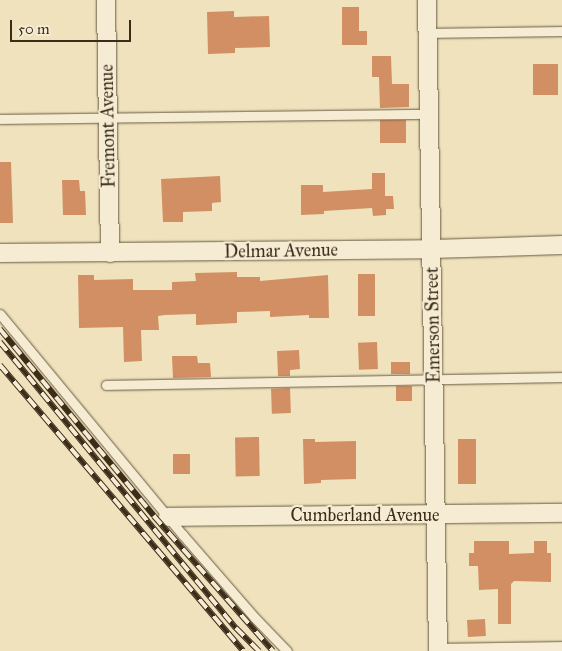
<!DOCTYPE html>
<html>
<head>
<meta charset="utf-8">
<style>
	body { margin:0 }
	#map { position:relative; width:562px; height:651px; overflow:hidden; background:#efe2bc; font-family:"IM FELL Great Primer",serif }
	div>[style] { position:absolute }
	.building>* { inset:0; background:#d28f64; transform-origin:0 0 }
	.roads { filter:drop-shadow(0 0 1px #695a42) drop-shadow(0 0 1px #695a42) }
	.service>* { height:9px; margin:-4.5px; padding:0 4.5px; transform-origin:4.5px; border-radius:4.5px; background:#f5ecd3 }
	.minor>* { height:18px; margin:-9px; padding:0 9px; transform-origin:9px; border-radius:9px; background:#f5ecd3 }
	.rail>* { height:5.5px; margin-top:-2.75px; transform-origin:0; background:repeating-linear-gradient(90deg,#f5ecd3 0 11px,#3c2c1a 0 22px); box-sizing:border-box; border-block:1px solid #3c2c1a }
	span { translate:-50% -50%; white-space:nowrap; text-align:center; line-height:1.15; -webkit-text-stroke:4.5px #f5ecd3; paint-order:stroke }
	.street-label { font-size:18px; color:#3c2c1a }
	.scale { position:absolute; left:10px; top:20px; width:121px; height:22px; box-sizing:border-box; border:2px solid #3c2c1a; border-top:0; padding-left:6px; font-size:15px; line-height:18px; white-space:nowrap; color:#3c2c1a; -webkit-text-stroke:4px #f5ecd3; paint-order:stroke }
</style>
</head>
<body>
<div id="map">
	<div class="building">
		<div style="clip-path:polygon(342px 7px,359px 7px,359px 31px,367px 31px,367px 45px,342px 45px)"></div>
		<div style="clip-path:polygon(234px 11px,234px 17px,269px 16px,270px 47px,235px 48px,235px 53px,208px 54px,207px 12px)"></div>
		<div style="clip-path:polygon(372px 56px,391px 56px,392px 84px,409px 84px,409px 107px,380px 108px,379px 77px,372px 77px)"></div>
		<div style="left:533px;top:64px;width:25px;height:31px"></div>
		<div style="left:406px;top:120px;width:23px;height:26px;rotate:90deg"></div>
		<div style="clip-path:polygon(0 162px,11px 162px,13px 223px,0 223px)"></div>
		<div style="clip-path:polygon(372px 173px,385px 173px,385px 196px,393px 196px,394px 209px,386px 209px,386px 215px,373px 216px,372px 208px,324px 211px,324px 214px,301px 215px,301px 185px,323px 185px,323px 192px,372px 189px)"></div>
		<div style="clip-path:polygon(220px 176px,221px 202px,212px 203px,212px 211px,183px 212px,183px 222px,163px 222px,161px 179px)"></div>
		<div style="clip-path:polygon(62px 180px,79px 180px,80px 191px,85px 191px,86px 215px,63px 215px)"></div>
		<div style="clip-path:polygon(237px 272px,237px 277px,260px 277px,260px 281px,328px 275px,329px 318px,309px 318px,309px 315px,270px 317px,270px 311px,237px 312px,237px 323px,196px 325px,196px 314px,165px 315px,158px 316px,159px 330px,141px 330px,142px 361px,124px 362px,123px 327px,79px 328px,78px 275px,94px 275px,94px 280px,133px 279px,133px 290px,172px 290px,172px 282px,196px 281px,195px 273px)"></div>
		<div style="left:358px;top:274px;width:17px;height:42px"></div>
		<div style="left:377px;top:342px;width:27px;height:19px;rotate:88deg"></div>
		<div style="clip-path:polygon(299px 350px,300px 369px,290px 370px,290px 376px,278px 376px,277px 351px)"></div>
		<div style="clip-path:polygon(172px 356px,197px 356px,198px 363px,210px 363px,211px 377px,173px 378px)"></div>
		<div style="left:391px;top:362px;width:19px;height:12px"></div>
		<div style="left:396px;top:386px;width:16px;height:15px"></div>
		<div style="left:290px;top:388px;width:25px;height:19px;rotate:88deg"></div>
		<div style="left:259px;top:437px;width:39px;height:24px;rotate:89deg"></div>
		<div style="clip-path:polygon(303px 439px,315px 439px,315px 442px,356px 441px,356px 479px,321px 480px,321px 483px,304px 484px)"></div>
		<div style="left:458px;top:439px;width:18px;height:45px"></div>
		<div style="left:173px;top:454px;width:17px;height:20px"></div>
		<div style="clip-path:polygon(474px 541px,509px 541px,509px 554px,534px 553px,534px 541px,547px 541px,547px 553px,551px 553px,551px 582px,514px 581px,511px 584px,511px 624px,498px 624px,498px 589px,479px 590px,478px 566px,469px 566px,469px 553px,474px 553px)"></div>
		<div style="left:485px;top:619px;width:17px;height:18px;rotate:87deg"></div>
	</div>
	<div class="roads">
		<div class="service">
			<div style="left:427px;top:33px;width:135px;rotate:-0.8deg"></div>
			<div style="left:0;top:119px;width:428px;rotate:-0.7deg"></div>
			<div style="left:0;top:314px;width:286px;rotate:50.4deg"></div>
			<div style="left:182px;top:534px;width:111px;rotate:49deg"></div>
			<div style="left:255px;top:618px;width:46px;rotate:45.9deg"></div>
			<div style="left:106px;top:385px;width:456px;rotate:-1deg"></div>
			<div style="left:438px;top:648px;width:124px;rotate:-0.9deg"></div>
		</div>
		<div class="minor">
			<div style="left:106px;top:0;width:253px;rotate:89.1deg"></div>
			<div style="left:427px;top:0;width:651px;rotate:89.03deg"></div>
			<div style="left:0;top:253px;width:431px;rotate:-0.5deg"></div>
			<div style="left:431px;top:249px;width:131px;rotate:-1.7deg"></div>
			<div style="left:168px;top:517px;width:394px;rotate:-0.6deg"></div>
		</div>
	</div>
	<div class="rail">
		<div style="left:0;top:329px;width:242px;rotate:50.5deg"></div>
		<div style="left:154px;top:516px;width:180px;rotate:48.6deg"></div>
		<div style="left:0;top:342px;width:371px;rotate:50.5deg"></div>
		<div style="left:236px;top:628px;width:33px;rotate:45deg"></div>
		<div style="left:0;top:365px;width:375px;rotate:49.6deg"></div>
	</div>
	<div class="street-label">
		<span style="left:108px;top:126px;rotate:-91deg">Fremont Avenue</span>
		<span style="left:281px;top:251px;rotate:-1deg">Delmar Avenue</span>
		<span style="left:433px;top:325px;rotate:-91deg">Emerson Street</span>
		<span style="left:365px;top:515px">Cumberland Avenue</span>
	</div>
	<div class="scale">50 m</div>
</div>
</body>
</html>
